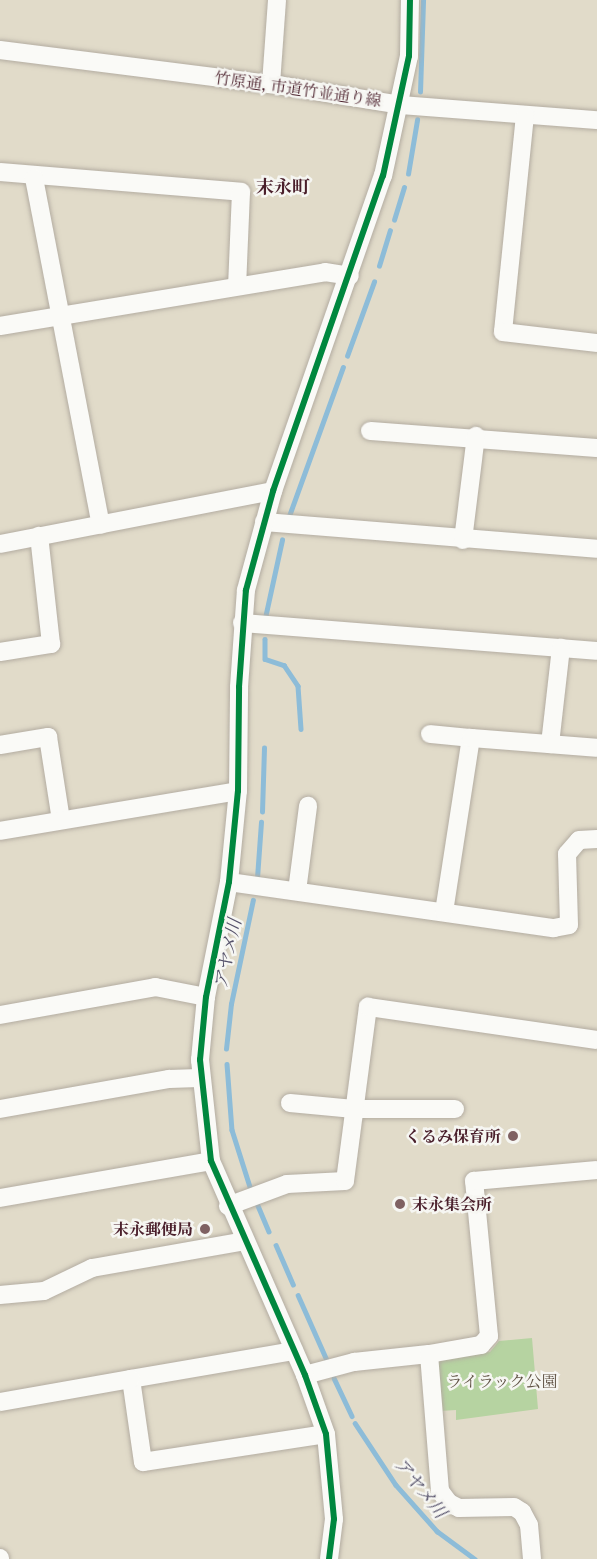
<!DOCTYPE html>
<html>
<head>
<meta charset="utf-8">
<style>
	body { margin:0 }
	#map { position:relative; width:597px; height:1559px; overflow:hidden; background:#e1dbc9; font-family:"Libre Caslon Text","Noto Serif JP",serif }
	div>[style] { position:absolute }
	.green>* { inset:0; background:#b6d3a1 }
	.stream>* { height:4.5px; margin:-2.25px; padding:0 2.25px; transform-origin:2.25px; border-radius:2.25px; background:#8dbcd8 }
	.roads { filter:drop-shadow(0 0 2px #b3aca1) drop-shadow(0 0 2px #b3aca1) }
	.minor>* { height:18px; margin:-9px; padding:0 9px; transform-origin:9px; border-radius:9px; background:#fafaf7 }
	.cycleway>* { height:6px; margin:-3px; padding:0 3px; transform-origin:3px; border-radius:3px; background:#00873e }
	.dots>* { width:16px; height:16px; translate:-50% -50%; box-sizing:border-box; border:3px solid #f6f6f2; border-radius:50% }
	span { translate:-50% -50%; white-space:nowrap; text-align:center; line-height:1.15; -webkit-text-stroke:5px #f6f6f2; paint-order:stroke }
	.street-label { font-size:16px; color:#4a1f2b }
	.poi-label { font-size:16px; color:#4a1f2b; font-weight:700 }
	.right { translate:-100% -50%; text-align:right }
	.left { translate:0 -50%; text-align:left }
	.park-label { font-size:16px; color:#605345 }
	.neighbourhood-label { font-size:18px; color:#4a1f2b; font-weight:700 }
	.water-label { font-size:18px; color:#55516a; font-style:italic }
</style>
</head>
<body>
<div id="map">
	<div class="green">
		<div style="clip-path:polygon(532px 1338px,538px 1409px,456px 1420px,456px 1410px,440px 1411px,435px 1365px,441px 1359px,490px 1352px,499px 1341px)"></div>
	</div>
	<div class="stream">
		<div style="left:420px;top:92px;width:92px;rotate:-88.1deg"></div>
		<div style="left:408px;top:174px;width:55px;rotate:-80.5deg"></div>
		<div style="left:394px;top:220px;width:34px;rotate:-73deg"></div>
		<div style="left:379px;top:266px;width:37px;rotate:-73deg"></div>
		<div style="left:347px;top:356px;width:79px;rotate:-70deg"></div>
		<div style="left:289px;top:516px;width:158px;rotate:-70.1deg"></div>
		<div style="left:265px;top:618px;width:80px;rotate:-77.7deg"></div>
		<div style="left:265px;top:639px;width:20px;rotate:90deg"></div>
		<div style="left:265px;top:659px;width:20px;rotate:18deg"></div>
		<div style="left:284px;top:665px;width:25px;rotate:56deg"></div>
		<div style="left:298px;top:686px;width:43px;rotate:86deg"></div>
		<div style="left:262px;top:812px;width:64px;rotate:-88.2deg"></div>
		<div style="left:257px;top:878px;width:56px;rotate:-85.9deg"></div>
		<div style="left:226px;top:1049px;width:45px;rotate:-83.7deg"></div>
		<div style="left:231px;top:1004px;width:106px;rotate:-78.1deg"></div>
		<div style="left:227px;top:1064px;width:66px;rotate:85.7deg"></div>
		<div style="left:232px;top:1130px;width:66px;rotate:72.4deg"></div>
		<div style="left:256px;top:1201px;width:33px;rotate:67deg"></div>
		<div style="left:276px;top:1245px;width:43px;rotate:66.4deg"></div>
		<div style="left:298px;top:1295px;width:71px;rotate:66deg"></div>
		<div style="left:334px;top:1378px;width:42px;rotate:64.7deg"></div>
		<div style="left:355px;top:1423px;width:74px;rotate:56.5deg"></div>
		<div style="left:396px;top:1485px;width:62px;rotate:48.3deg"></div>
		<div style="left:437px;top:1531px;width:47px;rotate:36.4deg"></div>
	</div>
	<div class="roads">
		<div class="minor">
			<div style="left:0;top:50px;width:273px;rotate:7.2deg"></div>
			<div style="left:271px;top:84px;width:131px;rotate:9.2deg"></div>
			<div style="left:400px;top:105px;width:198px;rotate:4.4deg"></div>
			<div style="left:271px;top:84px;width:84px;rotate:-85.9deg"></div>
			<div style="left:525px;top:115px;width:218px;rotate:95.8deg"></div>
			<div style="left:503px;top:332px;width:95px;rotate:6.7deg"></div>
			<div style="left:0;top:172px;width:242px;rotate:4.7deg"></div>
			<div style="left:241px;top:192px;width:94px;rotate:92.4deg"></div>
			<div style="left:34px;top:178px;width:353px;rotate:79.1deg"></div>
			<div style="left:0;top:326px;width:329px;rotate:-9.4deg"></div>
			<div style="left:325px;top:272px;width:25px;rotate:9deg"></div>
			<div style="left:370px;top:431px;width:228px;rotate:4.3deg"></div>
			<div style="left:264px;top:522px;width:334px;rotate:4.6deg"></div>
			<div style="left:463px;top:540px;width:105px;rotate:-82.9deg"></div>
			<div style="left:0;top:544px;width:278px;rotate:-11deg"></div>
			<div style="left:242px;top:623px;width:356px;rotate:4.5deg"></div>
			<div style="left:0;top:652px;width:52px;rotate:-8.9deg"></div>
			<div style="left:51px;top:644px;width:109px;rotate:-96.3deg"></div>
			<div style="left:430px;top:734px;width:41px;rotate:5.6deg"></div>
			<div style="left:550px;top:744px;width:97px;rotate:-83.5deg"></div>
			<div style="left:0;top:745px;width:49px;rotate:-9.5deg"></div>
			<div style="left:48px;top:737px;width:84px;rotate:81.1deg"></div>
			<div style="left:0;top:831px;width:241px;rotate:-9.5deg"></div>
			<div style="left:229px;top:882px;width:328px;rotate:8.1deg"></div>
			<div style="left:554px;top:928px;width:15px;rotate:-11deg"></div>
			<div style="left:569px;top:925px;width:71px;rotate:-91.6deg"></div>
			<div style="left:567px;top:854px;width:18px;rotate:-49deg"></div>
			<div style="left:579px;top:840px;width:18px;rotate:-3deg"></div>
			<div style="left:297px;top:891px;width:86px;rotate:-82.6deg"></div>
			<div style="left:444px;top:912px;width:176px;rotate:-81.2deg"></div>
			<div style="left:471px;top:738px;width:126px;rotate:4.5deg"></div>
			<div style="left:0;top:1015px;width:158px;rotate:-10.2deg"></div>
			<div style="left:155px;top:987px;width:52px;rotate:11.1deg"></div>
			<div style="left:290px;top:1103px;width:64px;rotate:5.4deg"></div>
			<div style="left:354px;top:1109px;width:101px"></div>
			<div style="left:0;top:1109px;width:172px;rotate:-10.1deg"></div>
			<div style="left:169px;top:1079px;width:30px;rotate:-2deg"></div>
			<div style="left:0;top:1198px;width:214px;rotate:-9.9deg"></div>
			<div style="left:228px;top:1206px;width:63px;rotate:-20.4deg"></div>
			<div style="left:287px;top:1184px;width:58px;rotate:-3deg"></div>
			<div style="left:345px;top:1181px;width:176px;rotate:-82.5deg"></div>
			<div style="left:368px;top:1007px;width:231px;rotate:8.2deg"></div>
			<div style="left:0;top:1295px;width:44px;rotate:-5.2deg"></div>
			<div style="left:44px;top:1291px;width:53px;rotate:-25.6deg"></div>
			<div style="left:92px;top:1268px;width:155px;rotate:-10deg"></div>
			<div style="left:294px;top:1351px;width:165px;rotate:170.3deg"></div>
			<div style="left:131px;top:1379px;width:84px;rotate:81.8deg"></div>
			<div style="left:143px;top:1462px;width:185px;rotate:-8.7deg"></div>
			<div style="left:305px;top:1375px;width:51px;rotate:-14.9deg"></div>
			<div style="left:354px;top:1362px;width:75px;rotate:-6.1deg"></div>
			<div style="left:0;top:1402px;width:133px;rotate:-10deg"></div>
			<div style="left:0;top:1558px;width:1px;rotate:90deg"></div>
			<div style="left:329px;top:1559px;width:40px;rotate:-82.9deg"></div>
			<div style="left:334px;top:1519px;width:85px;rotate:-95.4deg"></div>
			<div style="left:326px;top:1434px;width:63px;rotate:-109.6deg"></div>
			<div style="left:305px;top:1375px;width:234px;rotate:-113.7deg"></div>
			<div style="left:211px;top:1161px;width:102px;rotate:-96.2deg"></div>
			<div style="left:200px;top:1060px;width:63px;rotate:-84.6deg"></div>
			<div style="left:206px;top:997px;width:117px;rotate:-78.7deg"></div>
			<div style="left:229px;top:882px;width:91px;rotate:-84.4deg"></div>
			<div style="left:238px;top:791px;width:104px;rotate:-89.4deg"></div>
			<div style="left:239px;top:687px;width:97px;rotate:-85.9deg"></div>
			<div style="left:246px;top:590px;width:103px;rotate:-74.7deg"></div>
			<div style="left:273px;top:491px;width:334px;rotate:-70.8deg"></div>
			<div style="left:383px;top:176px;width:123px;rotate:-77.8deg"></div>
			<div style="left:409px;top:56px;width:56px;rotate:-89deg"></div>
			<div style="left:532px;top:1559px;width:34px;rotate:-95deg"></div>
			<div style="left:529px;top:1525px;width:15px;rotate:-118deg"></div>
			<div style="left:522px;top:1512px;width:9px;rotate:-148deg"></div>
			<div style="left:514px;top:1507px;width:55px;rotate:179deg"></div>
			<div style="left:459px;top:1508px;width:11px;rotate:-153deg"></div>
			<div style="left:449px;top:1503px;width:15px;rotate:-127deg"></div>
			<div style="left:440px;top:1491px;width:137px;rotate:-94.6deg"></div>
			<div style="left:429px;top:1354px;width:53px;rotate:-9.8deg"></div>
			<div style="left:481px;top:1345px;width:12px;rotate:-48deg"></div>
			<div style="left:489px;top:1336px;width:156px;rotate:-95.5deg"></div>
			<div style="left:474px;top:1181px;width:123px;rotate:-5.1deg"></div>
		</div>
	</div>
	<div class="cycleway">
		<div style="left:329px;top:1559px;width:40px;rotate:-82.9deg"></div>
		<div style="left:334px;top:1519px;width:85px;rotate:-95.4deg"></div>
		<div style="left:326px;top:1434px;width:63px;rotate:-109.6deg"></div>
		<div style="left:305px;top:1375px;width:234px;rotate:-113.7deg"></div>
		<div style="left:211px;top:1161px;width:102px;rotate:-96.2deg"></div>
		<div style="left:200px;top:1060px;width:63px;rotate:-84.6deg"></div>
		<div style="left:206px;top:997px;width:117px;rotate:-78.7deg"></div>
		<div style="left:229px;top:882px;width:91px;rotate:-84.4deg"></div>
		<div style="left:238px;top:791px;width:104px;rotate:-89.4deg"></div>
		<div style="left:239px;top:687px;width:97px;rotate:-85.9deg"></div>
		<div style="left:246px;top:590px;width:103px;rotate:-74.7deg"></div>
		<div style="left:273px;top:491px;width:334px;rotate:-70.8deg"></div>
		<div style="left:383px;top:176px;width:123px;rotate:-77.8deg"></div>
		<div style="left:409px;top:56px;width:56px;rotate:-89deg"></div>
	</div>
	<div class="dots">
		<div style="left:513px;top:1136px;background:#7f6162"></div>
		<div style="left:400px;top:1204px;background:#7f6162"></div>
		<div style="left:205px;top:1229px;background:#7f6162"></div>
	</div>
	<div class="street-label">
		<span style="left:298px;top:89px;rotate:8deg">竹原通, 市道竹並通り線</span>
	</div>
	<div class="poi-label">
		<span class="right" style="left:501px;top:1136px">くるみ保育所</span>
		<span class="left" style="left:412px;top:1204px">末永集会所</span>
		<span class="right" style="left:193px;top:1229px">末永郵便局</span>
	</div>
	<div class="park-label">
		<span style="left:502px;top:1381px">ライラック公園</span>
	</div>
	<div class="neighbourhood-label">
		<span style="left:283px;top:187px">末永町</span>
	</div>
	<div class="water-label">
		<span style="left:228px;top:954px;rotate:-78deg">アヤメ川</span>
		<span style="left:420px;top:1488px;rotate:51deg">アヤメ川</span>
	</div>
</div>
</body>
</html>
